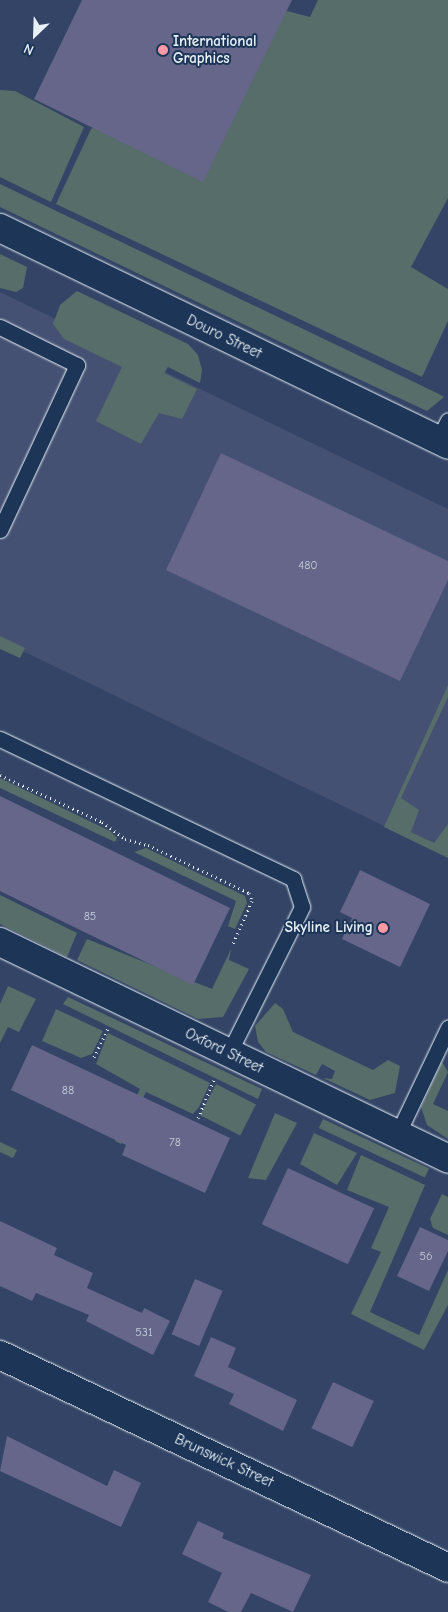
<!DOCTYPE html>
<html>
<head>
<meta charset="utf-8">
<style>
	body { margin:0 }
	#map { position:relative; width:448px; height:1612px; overflow:hidden; background:#346; font-family:"Comic Neue",sans-serif }
	div>[style] { position:absolute }
	.built>* { inset:0; background:#455173 }
	.green>* { inset:0; background:#576d69; transform-origin:0 0 }
	.building>* { inset:0; background:#656689; transform-origin:0 0 }
	.path>* { height:3px; margin-top:-1.5px; transform-origin:0; background:repeating-linear-gradient(90deg,#e8f1f8 0 1px,transparent 0 5px) }
	.roads { filter:drop-shadow(0 0 1px #e8f1f8) drop-shadow(0 0 1px #e8f1f8) }
	.lane>* { height:15px; margin:-7.5px; padding:0 7.5px; transform-origin:7.5px; border-radius:7.5px; background:#1d3557 }
	.street>* { height:28px; margin:-14px; padding:0 14px; transform-origin:14px; border-radius:14px; background:#1d3557 }
	.secondary>* { height:28px; margin:-14px; padding:0 14px; transform-origin:14px; border-radius:14px; background:#1d3557 }
	.dots>* { width:14px; height:14px; translate:-50% -50%; box-sizing:border-box; border:2px solid #1d3557; border-radius:50% }
	span { translate:-50% -50%; white-space:nowrap; text-align:center; line-height:1.15; -webkit-text-stroke:4px #1d3557; paint-order:stroke }
	.number-label { font-size:12px; color:#c7cedc }
	.number-label span { -webkit-text-stroke-width:0 }
	.poi-label { font-size:15px; color:#e8f1f8; font-weight:700 }
	.left { translate:0 -50%; text-align:left }
	.right { translate:-100% -50%; text-align:right }
	.street-label { font-size:15px; color:#e8f1f8 }
	.north { position:absolute; left:10px; top:10px; width:50px; height:50px; -webkit-text-stroke:4px #1d3557; paint-order:stroke; rotate:204deg; font-size:14px; font-weight:700; line-height:20px; text-align:center; color:#e8f1f8 }
	.north::after { content:''; display:block; margin:auto; width:18px; height:22px; background:#e8f1f8; clip-path:polygon(50% 0,100% 100%,50% 72%,0 100%) }
</style>
</head>
<body>
<div id="map">
	<div class="built">
		<div style="clip-path:polygon(0 292px,448px 509px,448px 857px,0 640px)"></div>
	</div>
	<div class="green">
		<div style="clip-path:polygon(318px 0,448px 0,448px 198px,411px 267px,448px 289px,448px 321px,422px 377px,56px 204px,91px 129px,287px 11px,310px 17px)"></div>
		<div style="clip-path:polygon(0 90px,15px 91px,84px 127px,51px 202px,0 177px)"></div>
		<div style="clip-path:polygon(0 184px,437px 393px,444px 397px,427px 411px,324px 363px,0 207px)"></div>
		<div style="clip-path:polygon(0 254px,27px 267px,23px 288px,16px 292px,0 288px)"></div>
		<div style="clip-path:polygon(77px 291px,188px 344px,198px 355px,202px 370px,200px 383px,168px 367px,164px 373px,197px 389px,182px 419px,159px 413px,141px 444px,96px 421px,122px 367px,64px 339px,53px 324px,60px 305px)"></div>
		<div style="clip-path:polygon(0 636px,25px 648px,20px 658px,0 649px)"></div>
		<div style="clip-path:polygon(448px 685px,448px 697px,401px 798px,419px 810px,411px 832px,434px 843px,448px 824px,448px 858px,384px 827px)"></div>
		<div style="clip-path:polygon(0 778px,110px 831px,117px 838px,115px 842px,0 788px)"></div>
		<div style="clip-path:polygon(146px 848px,245px 896px,247px 903px,235px 929px,228px 926px,236px 901px,134px 852px)"></div>
		<div style="clip-path:polygon(0 895px,77px 933px,67px 957px,0 924px)"></div>
		<div style="clip-path:polygon(87px 939px,212px 989px,231px 949px,229px 960px,249px 969px,223px 1017px,198px 1019px,77px 960px)"></div>
		<div style="clip-path:polygon(8px 986px,36px 999px,19px 1032px,8px 1027px,0 1043px,0 1004px)"></div>
		<div style="clip-path:polygon(68px 997px,262px 1089px,258px 1099px,63px 1004px)"></div>
		<div style="clip-path:polygon(275px 1003px,283px 1009px,293px 1032px,373px 1070px,388px 1060px,400px 1066px,395px 1093px,370px 1100px,323px 1078px,332px 1079px,335px 1071px,322px 1064px,316px 1075px,266px 1052px,258px 1042px,255px 1026px)"></div>
		<div style="clip-path:polygon(56px 1009px,103px 1031px,92px 1054px,81px 1058px,42px 1041px)"></div>
		<div style="clip-path:polygon(108px 1033px,210px 1083px,199px 1107px,193px 1114px,146px 1092px,121px 1144px,115px 1141px,140px 1089px,96px 1064px)"></div>
		<div style="clip-path:polygon(442px 1062px,448px 1072px,433px 1104px,448px 1111px,448px 1139px,427px 1125px,421px 1107px)"></div>
		<div style="left:216px;top:1084px;width:45px;height:35px;rotate:27deg"></div>
		<div style="clip-path:polygon(275px 1113px,297px 1123px,266px 1180px,248px 1178px)"></div>
		<div style="left:323px;top:1119px;width:117px;height:10px;rotate:25deg"></div>
		<div style="clip-path:polygon(314px 1133px,357px 1153px,337px 1185px,300px 1164px)"></div>
		<div style="clip-path:polygon(0 1142px,17px 1150px,13px 1158px,0 1152px)"></div>
		<div style="clip-path:polygon(361px 1155px,425px 1185px,370px 1312px,419px 1335px,448px 1270px,448px 1305px,424px 1350px,351px 1314px,381px 1252px,371px 1248px,389px 1207px,347px 1190px)"></div>
		<div style="clip-path:polygon(442px 1194px,448px 1197px,448px 1235px,433px 1228px,430px 1219px)"></div>
	</div>
	<div class="building">
		<div style="clip-path:polygon(82px 0,292px 0,203px 182px,34px 99px)"></div>
		<div style="clip-path:polygon(221px 453px,448px 561px,448px 580px,400px 681px,166px 570px)"></div>
		<div style="clip-path:polygon(0 796px,230px 908px,193px 985px,0 891px)"></div>
		<div style="clip-path:polygon(360px 870px,430px 904px,400px 967px,342px 939px,352px 918px,340px 912px)"></div>
		<div style="clip-path:polygon(32px 1045px,230px 1138px,205px 1193px,122px 1155px,126px 1145px,11px 1090px)"></div>
		<div style="left:288px;top:1168px;width:95px;height:62px;rotate:25deg"></div>
		<div style="clip-path:polygon(0 1221px,57px 1248px,54px 1255px,93px 1273px,87px 1288px,142px 1313px,144px 1308px,170px 1321px,153px 1355px,86px 1321px,89px 1315px,36px 1293px,32px 1301px,0 1286px)"></div>
		<div style="clip-path:polygon(420px 1227px,448px 1240px,448px 1251px,429px 1291px,397px 1276px)"></div>
		<div style="left:195px;top:1279px;width:30px;height:60px;rotate:23deg"></div>
		<div style="clip-path:polygon(211px 1337px,236px 1348px,228px 1367px,297px 1400px,283px 1431px,229px 1404px,234px 1394px,194px 1376px)"></div>
		<div style="left:333px;top:1382px;width:45px;height:51px;rotate:25deg"></div>
		<div style="clip-path:polygon(7px 1436px,107px 1486px,114px 1470px,141px 1483px,121px 1527px,0 1471px)"></div>
		<div style="clip-path:polygon(198px 1521px,224px 1533px,222px 1538px,311px 1575px,293px 1612px,251px 1593px,241px 1612px,228px 1612px,208px 1602px,222px 1573px,182px 1554px)"></div>
	</div>
	<div class="path">
		<div style="left:0;top:775px;width:112px;rotate:24.7deg"></div>
		<div style="left:102px;top:822px;width:29px;rotate:36deg"></div>
		<div style="left:125px;top:839px;width:24px;rotate:15deg"></div>
		<div style="left:148px;top:845px;width:112px;rotate:25.4deg"></div>
		<div style="left:249px;top:893px;width:9px;rotate:69deg"></div>
		<div style="left:252px;top:901px;width:49px;rotate:114deg"></div>
		<div style="left:94px;top:1057px;width:32px;rotate:-64deg"></div>
		<div style="left:198px;top:1118px;width:41px;rotate:-67.2deg"></div>
	</div>
	<div class="roads">
		<div class="lane">
			<div style="left:0;top:327px;width:86px;rotate:26.3deg"></div>
			<div style="left:77px;top:365px;width:182px;rotate:115deg"></div>
			<div style="left:438px;top:440px;width:22px;rotate:-63deg"></div>
			<div style="left:0;top:739px;width:325px;rotate:25.5deg"></div>
			<div style="left:293px;top:879px;width:29px;rotate:72deg"></div>
			<div style="left:302px;top:907px;width:163px;rotate:116.6deg"></div>
			<div style="left:397px;top:1135px;width:119px;rotate:-64.5deg"></div>
		</div>
		<div class="street">
			<div style="left:0;top:942px;width:498px;rotate:25.8deg"></div>
			<div style="left:0;top:1355px;width:496px;rotate:25.4deg"></div>
		</div>
		<div class="secondary">
			<div style="left:0;top:228px;width:498px;rotate:25.8deg"></div>
		</div>
	</div>
	<div class="dots">
		<div style="left:163px;top:50px;background:#ff9aa2"></div>
		<div style="left:383px;top:928px;background:#ff9aa2"></div>
	</div>
	<div class="number-label">
		<span style="left:308px;top:566px">480</span>
		<span style="left:90px;top:917px">85</span>
		<span style="left:68px;top:1091px">88</span>
		<span style="left:175px;top:1143px">78</span>
		<span style="left:426px;top:1257px">56</span>
		<span style="left:144px;top:1333px">531</span>
	</div>
	<div class="poi-label">
		<span class="left" style="left:173px;top:50px">International<br>Graphics</span>
		<span class="right" style="left:373px;top:928px">Skyline Living</span>
	</div>
	<div class="street-label">
		<span style="left:224px;top:337px;rotate:26deg">Douro Street</span>
		<span style="left:224px;top:1051px;rotate:26deg">Oxford Street</span>
		<span style="left:224px;top:1461px;rotate:25deg">Brunswick Street</span>
	</div>
	<div class="north">N</div>
</div>
</body>
</html>
